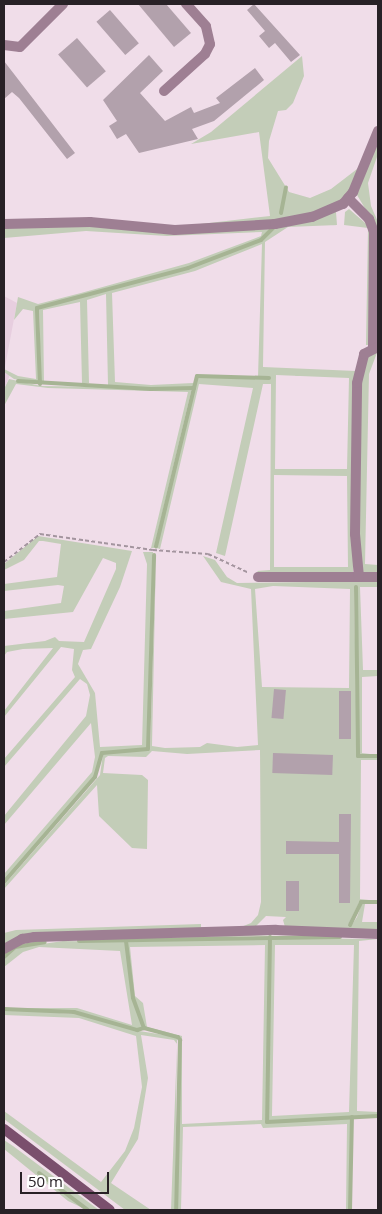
<!DOCTYPE html>
<html>
<head>
<meta charset="utf-8">
<style>
	body { margin:0 }
	#map { position:relative; width:382px; height:1214px; overflow:hidden; background:#f0dde9; font-family:"Open Sans",sans-serif }
	div>[style] { position:absolute }
	.built>* { inset:0; background:#e7cedf }
	.green>* { inset:0; background:#c3cdb8 }
	.stream>* { height:4px; margin:-2px; padding:0 2px; transform-origin:2px; border-radius:2px; background:#a6b494 }
	.building>* { inset:0; background:#b2a1ac; transform-origin:0 0 }
	.path>* { height:2px; margin-top:-1px; transform-origin:0; background:repeating-linear-gradient(90deg,#a4959f 0 4px,transparent 0 6.5px) }
	.street>* { height:10px; margin:-5px; padding:0 5px; transform-origin:5px; border-radius:5px; background:#9e7f93 }
	.secondary>* { height:10px; margin:-5px; padding:0 5px; transform-origin:5px; border-radius:5px; background:#7a4f6d }
	span { translate:-50% -50%; white-space:nowrap; text-align:center; line-height:1.15; -webkit-text-stroke:4px #fff; paint-order:stroke }
	.frame { position:absolute; inset:0; border:5px solid #282126; pointer-events:none }
	.scale { position:absolute; left:20px; top:1172px; width:89px; height:22px; box-sizing:border-box; border:2px solid #282126; border-top:0; padding-left:6px; font-size:15px; line-height:18px; white-space:nowrap; color:#282126; -webkit-text-stroke:4px #fff; paint-order:stroke }
</style>
</head>
<body>
<div id="map">
	<div class="built">
		<div style="clip-path:polygon(4px 296px,17px 303px,4px 372px,10px 375px,4px 389px)"></div>
	</div>
	<div class="green">
		<div style="clip-path:polygon(302px 56px,304px 76px,293px 103px,286px 110px,278px 111px,269px 141px,268px 158px,289px 192px,310px 198px,331px 189px,361px 166px,352px 191px,337px 206px,274px 223px,175px 227px,270px 216px,259px 132px,191px 144px,211px 132px)"></div>
		<div style="clip-path:polygon(378px 139px,378px 154px,368px 183px,371px 206px,378px 222px,378px 342px,369px 215px,357px 195px)"></div>
		<div style="clip-path:polygon(349px 209px,371px 228px,372px 345px,366px 345px,368px 228px,344px 225px,345px 212px)"></div>
		<div style="clip-path:polygon(evenodd,336px 212px,337px 225px,288px 227px,265px 242px,263px 367px,356px 371px,353px 573px,260px 574px,257px 571px,270px 570px,271px 384px,263px 384px,225px 556px,216px 553px,253px 388px,199px 384px,160px 549px,157px 548px,196px 379px,200px 377px,270px 379px,258px 377px,262px 244px,195px 271px,112px 293px,115px 382px,151px 385px,193px 383px,193px 387px,151px 388px,108px 385px,106px 294px,87px 300px,89px 383px,82px 383px,80px 302px,43px 310px,44px 383px,41px 383px,39px 308px,189px 268px,262px 240px,276px 227px,336px 212px,276px 375px,349px 378px,347px 469px,275px 469px,276px 375px,336px 212px,274px 475px,347px 476px,348px 567px,274px 567px,274px 475px)"></div>
		<div style="clip-path:polygon(48px 225px,130px 228px,165px 234px,272px 227px,261px 239px,189px 267px,37px 307px,39px 383px,14px 379px,4px 372px,4px 369px,18px 376px,36px 379px,33px 311px,23px 309px,14px 320px,18px 297px,38px 304px,81px 293px,189px 263px,261px 236px,262px 232px,167px 236px,86px 231px,4px 238px,4px 228px)"></div>
		<div style="clip-path:polygon(378px 350px,369px 374px,365px 564px,378px 565px,378px 574px,363px 572px,358px 534px,360px 381px,367px 356px)"></div>
		<div style="clip-path:polygon(9px 379px,41px 386px,192px 388px,154px 548px,151px 548px,188px 392px,48px 388px,16px 384px,4px 406px,4px 389px)"></div>
		<div style="clip-path:polygon(38px 536px,132px 551px,120px 587px,91px 649px,83px 650px,78px 664px,95px 693px,100px 747px,142px 745px,147px 564px,143px 552px,153px 552px,147px 749px,102px 752px,95px 777px,4px 881px,4px 874px,92px 772px,95px 757px,91px 723px,4px 825px,4px 816px,86px 716px,90px 695px,87px 684px,80px 679px,4px 767px,4px 759px,75px 677px,72px 670px,74px 649px,61px 647px,4px 717px,4px 711px,53px 648px,23px 649px,7px 652px,4px 656px,4px 646px,45px 641px,55px 637px,59px 641px,84px 642px,116px 569px,116px 563px,103px 558px,73px 612px,4px 619px,4px 611px,61px 603px,64px 586px,58px 585px,4px 591px,4px 584px,57px 577px,61px 544px,43px 541px,39px 541px,24px 560px,4px 570px,4px 564px)"></div>
		<div style="clip-path:polygon(evenodd,156px 553px,152px 746px,165px 748px,200px 747px,207px 743px,237px 747px,258px 745px,251px 589px,221px 582px,203px 556px,215px 560px,227px 577px,237px 583px,378px 581px,378px 587px,360px 587px,363px 670px,378px 670px,378px 676px,362px 677px,362px 753px,378px 755px,359px 755px,357px 587px,354px 587px,357px 757px,378px 757px,378px 760px,361px 760px,360px 899px,378px 901px,360px 901px,348px 925px,351px 926px,357px 917px,362px 903px,378px 903px,365px 904px,362px 922px,378px 922px,378px 930px,285px 927px,283px 920px,286px 917px,266px 916px,256px 926px,16px 938px,4px 945px,4px 933px,16px 930px,201px 924px,201px 927px,241px 927px,251px 923px,258px 915px,261px 902px,260px 750px,187px 754px,152px 751px,146px 757px,108px 756px,105px 758px,103px 773px,142px 775px,148px 780px,147px 849px,132px 848px,99px 816px,97px 785px,4px 889px,4px 885px,100px 775px,103px 754px,150px 750px,156px 553px,273px 586px,350px 589px,349px 688px,262px 687px,255px 589px,273px 586px)"></div>
		<div style="clip-path:polygon(275px 932px,378px 937px,277px 935px,129px 941px,63px 940px,25px 943px,4px 956px,19px 942px,51px 939px,202px 937px)"></div>
		<div style="clip-path:polygon(evenodd,269px 938px,266px 1122px,351px 1118px,349px 1210px,346px 1210px,347px 1124px,263px 1128px,261px 1124px,183px 1127px,181px 1210px,176px 1210px,181px 1040px,178px 1036px,145px 1028px,134px 997px,127px 942px,269px 938px,265px 945px,262px 1120px,182px 1124px,182px 1036px,147px 1027px,143px 1003px,135px 996px,130px 947px,265px 945px)"></div>
		<div style="clip-path:polygon(evenodd,271px 938px,378px 939px,359px 941px,357px 1111px,378px 1112px,378px 1115px,268px 1121px,271px 938px,275px 945px,354px 945px,349px 1112px,272px 1116px,275px 945px)"></div>
		<div style="clip-path:polygon(63px 941px,125px 942px,132px 998px,143px 1028px,137px 1029px,75px 1011px,4px 1008px,77px 1008px,132px 1025px,120px 951px,39px 947px,23px 952px,4px 967px,4px 958px,16px 948px)"></div>
		<div style="clip-path:polygon(4px 1009px,87px 1015px,133px 1030px,177px 1037px,175px 1210px,171px 1210px,177px 1044px,174px 1040px,141px 1035px,148px 1078px,138px 1139px,111px 1183px,151px 1210px,125px 1210px,4px 1119px,4px 1111px,101px 1182px,125px 1151px,134px 1128px,142px 1087px,136px 1036px,79px 1018px,4px 1015px)"></div>
		<div style="clip-path:polygon(4px 1140px,13px 1146px,99px 1210px,89px 1210px,39px 1173px,87px 1210px,68px 1201px,4px 1149px)"></div>
	</div>
	<div class="stream">
		<div style="left:281px;top:213px;width:26px;rotate:-79deg"></div>
		<div style="left:18px;top:381px;width:133px;rotate:3.4deg"></div>
		<div style="left:151px;top:389px;width:43px;rotate:-1.3deg"></div>
		<div style="left:194px;top:388px;width:163px;rotate:103.5deg"></div>
		<div style="left:40px;top:384px;width:76px;rotate:-92.3deg"></div>
		<div style="left:37px;top:308px;width:156px;rotate:-14.8deg"></div>
		<div style="left:188px;top:268px;width:78px;rotate:-21deg"></div>
		<div style="left:261px;top:240px;width:18px;rotate:-45deg"></div>
		<div style="left:194px;top:388px;width:12px;rotate:-76deg"></div>
		<div style="left:197px;top:376px;width:72px;rotate:1.6deg"></div>
		<div style="left:356px;top:587px;width:169px;rotate:89.3deg"></div>
		<div style="left:358px;top:756px;width:20px"></div>
		<div style="left:4px;top:882px;width:139px;rotate:-49.1deg"></div>
		<div style="left:95px;top:777px;width:25px;rotate:-74deg"></div>
		<div style="left:102px;top:753px;width:46px;rotate:-5deg"></div>
		<div style="left:148px;top:749px;width:194px;rotate:-88.2deg"></div>
		<div style="left:350px;top:925px;width:25px;rotate:-64deg"></div>
		<div style="left:361px;top:902px;width:17px"></div>
		<div style="left:270px;top:937px;width:185px;rotate:90.9deg"></div>
		<div style="left:267px;top:1122px;width:111px;rotate:-3.1deg"></div>
		<div style="left:79px;top:941px;width:261px;rotate:-0.9deg"></div>
		<div style="left:126px;top:941px;width:57px;rotate:83deg"></div>
		<div style="left:133px;top:998px;width:32px;rotate:70deg"></div>
		<div style="left:144px;top:1028px;width:35px;rotate:15deg"></div>
		<div style="left:178px;top:1037px;width:4px;rotate:56deg"></div>
		<div style="left:180px;top:1040px;width:170px;rotate:91.3deg"></div>
		<div style="left:4px;top:957px;width:15px;rotate:-42deg"></div>
		<div style="left:15px;top:947px;width:30px;rotate:-9deg"></div>
		<div style="left:4px;top:1009px;width:70px;rotate:2.5deg"></div>
		<div style="left:74px;top:1012px;width:66px;rotate:15.9deg"></div>
		<div style="left:137px;top:1030px;width:7px;rotate:-16deg"></div>
		<div style="left:39px;top:1173px;width:61px;rotate:37.1deg"></div>
		<div style="left:350px;top:1210px;width:93px;rotate:-88.8deg"></div>
	</div>
	<div class="building">
		<div style="clip-path:polygon(138px 4px,166px 4px,191px 33px,174px 47px)"></div>
		<div style="clip-path:polygon(254px 4px,300px 55px,291px 62px,275px 43px,269px 48px,259px 36px,265px 31px,247px 10px)"></div>
		<div style="left:110px;top:10px;width:44px;height:18px;rotate:49deg"></div>
		<div style="left:77px;top:38px;width:44px;height:25px;rotate:49deg"></div>
		<div style="clip-path:polygon(149px 55px,163px 71px,140px 93px,165px 121px,191px 107px,194px 113px,220px 103px,216px 98px,255px 68px,264px 80px,214px 121px,192px 129px,198px 139px,139px 153px,126px 134px,117px 139px,109px 126px,117px 121px,103px 100px)"></div>
		<div style="clip-path:polygon(4px 61px,75px 153px,67px 159px,19px 98px,12px 92px,4px 99px)"></div>
		<div style="left:274px;top:689px;width:12px;height:29px;rotate:5deg"></div>
		<div style="left:339px;top:691px;width:12px;height:48px"></div>
		<div style="left:273px;top:753px;width:60px;height:20px;rotate:2deg"></div>
		<div style="clip-path:polygon(339px 814px,351px 814px,350px 903px,339px 903px,339px 854px,286px 854px,286px 841px,339px 842px)"></div>
		<div style="left:286px;top:881px;width:13px;height:30px"></div>
	</div>
	<div class="path">
		<div style="left:4px;top:562px;width:46px;rotate:-37.9deg"></div>
		<div style="left:40px;top:534px;width:114px;rotate:8.1deg"></div>
		<div style="left:153px;top:550px;width:55px;rotate:4.2deg"></div>
		<div style="left:208px;top:554px;width:45px;rotate:24.9deg"></div>
	</div>
	<div class="street">
		<div style="left:4px;top:45px;width:16px;rotate:7deg"></div>
		<div style="left:20px;top:47px;width:61px;rotate:-45deg"></div>
		<div style="left:164px;top:91px;width:55px;rotate:-42.1deg"></div>
		<div style="left:205px;top:54px;width:11px;rotate:-63deg"></div>
		<div style="left:210px;top:44px;width:18px;rotate:-103deg"></div>
		<div style="left:206px;top:26px;width:30px;rotate:-132deg"></div>
		<div style="left:348px;top:198px;width:30px;rotate:45deg"></div>
		<div style="left:369px;top:219px;width:14px;rotate:69deg"></div>
		<div style="left:374px;top:232px;width:115px;rotate:90.5deg"></div>
		<div style="left:4px;top:224px;width:86px;rotate:-1.3deg"></div>
		<div style="left:90px;top:222px;width:85px;rotate:5.4deg"></div>
		<div style="left:175px;top:230px;width:100px;rotate:-3.4deg"></div>
		<div style="left:275px;top:224px;width:38px;rotate:-11deg"></div>
		<div style="left:312px;top:217px;width:34px;rotate:-23deg"></div>
		<div style="left:343px;top:204px;width:16px;rotate:-50deg"></div>
		<div style="left:353px;top:192px;width:66px;rotate:-67.7deg"></div>
		<div style="left:258px;top:577px;width:120px"></div>
		<div style="left:359px;top:577px;width:43px;rotate:-95.3deg"></div>
		<div style="left:355px;top:534px;width:151px;rotate:-89.2deg"></div>
		<div style="left:357px;top:383px;width:30px;rotate:-76deg"></div>
		<div style="left:364px;top:354px;width:16px;rotate:-27deg"></div>
		<div style="left:4px;top:949px;width:21px;rotate:-29deg"></div>
		<div style="left:22px;top:939px;width:12px;rotate:-9deg"></div>
		<div style="left:34px;top:937px;width:242px;rotate:-1.7deg"></div>
		<div style="left:276px;top:930px;width:102px;rotate:2.2deg"></div>
	</div>
	<div class="secondary">
		<div style="left:4px;top:1129px;width:133px;rotate:37.4deg"></div>
	</div>
	<div class="frame"></div>
	<div class="scale">50 m</div>
</div>
</body>
</html>
